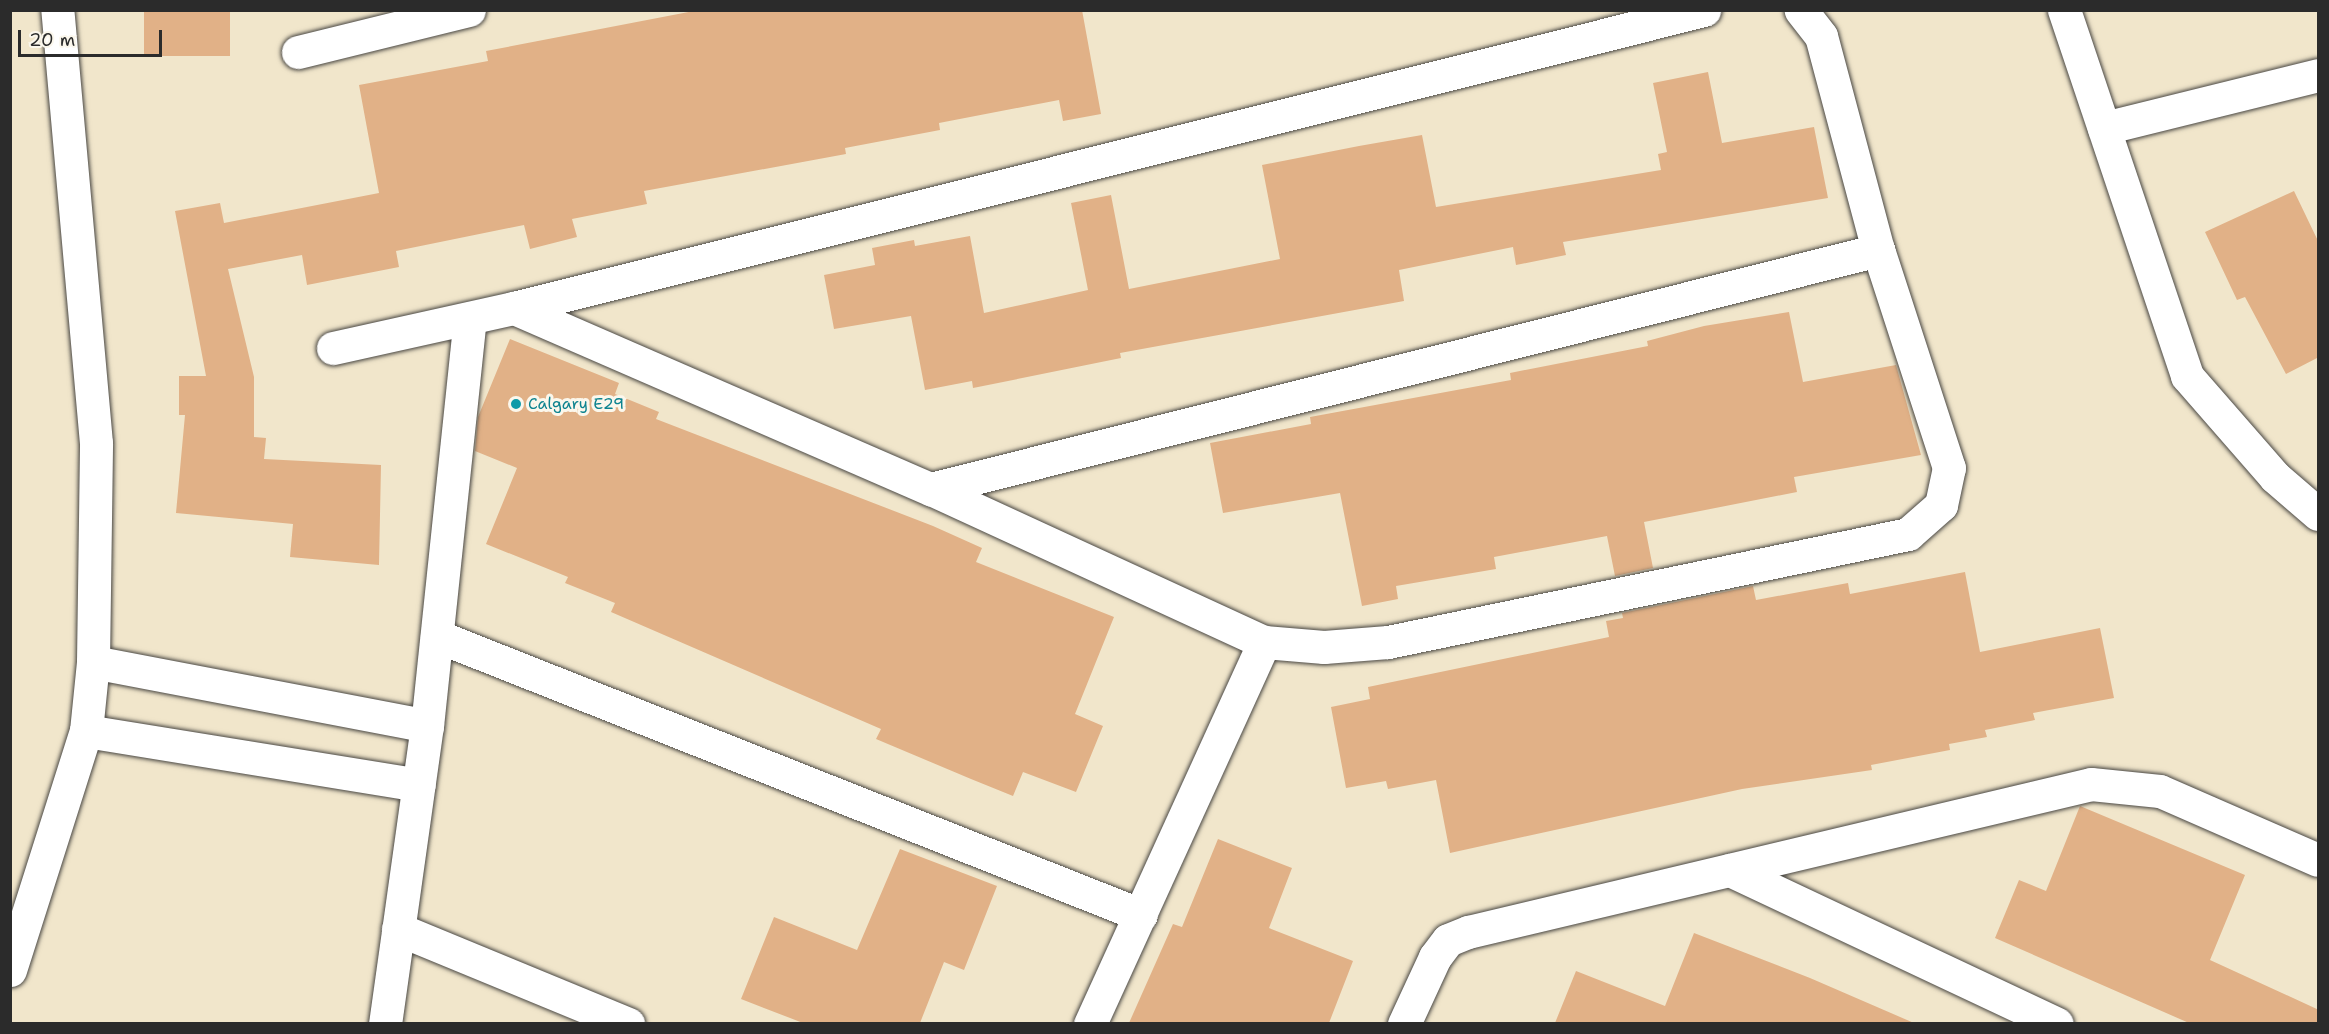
<!DOCTYPE html>
<html>
<head>
<meta charset="utf-8">
<style>
	body { margin:0 }
	#map { position:relative; width:2329px; height:1034px; overflow:hidden; background:#f1e6cb; font-family:"Shantell Sans",sans-serif }
	div>[style] { position:absolute }
	.building>* { inset:0; background:#e1b187; transform-origin:0 0 }
	.roads { filter:drop-shadow(0 0 2px #494743) drop-shadow(0 0 2px #494743) }
	.street>* { height:33px; margin:-16.5px; padding:0 16.5px; transform-origin:16.5px; border-radius:16.5px; background:#fff }
	.dots>* { width:16px; height:16px; translate:-50% -50%; box-sizing:border-box; border:3px solid #fbf7ec; border-radius:50% }
	span { translate:-50% -50%; white-space:nowrap; text-align:center; line-height:1.15; -webkit-text-stroke:6px #fbf7ec; paint-order:stroke }
	.culture-label { font-size:16px; color:#0d838f }
	.left { translate:0 -50%; text-align:left }
	.frame { position:absolute; inset:0; border:12px solid #2b2b2b; pointer-events:none }
	.scale { position:absolute; left:18px; top:30px; width:144px; height:27px; box-sizing:border-box; border:3px solid #2b2b2b; border-top:0; padding-left:8px; font-size:18px; line-height:21px; white-space:nowrap; color:#2b2b2b; -webkit-text-stroke:4px #fbf7ec; paint-order:stroke }
</style>
</head>
<body>
<div id="map">
	<div class="building">
		<div style="left:144px;top:10px;width:86px;height:46px"></div>
		<div style="clip-path:polygon(699px 10px,1082px 10px,1101px 114px,1063px 121px,1059px 100px,939px 123px,940px 130px,845px 148px,846px 154px,644px 191px,647px 204px,572px 219px,577px 237px,530px 249px,524px 225px,396px 251px,399px 267px,307px 285px,302px 255px,228px 269px,254px 377px,254px 437px,266px 438px,264px 459px,381px 465px,379px 565px,290px 557px,293px 524px,176px 513px,185px 415px,179px 415px,179px 376px,206px 376px,175px 211px,220px 203px,224px 223px,379px 193px,359px 85px,488px 61px,486px 51px)"></div>
		<div style="clip-path:polygon(1708px 72px,1722px 143px,1814px 127px,1828px 198px,1563px 242px,1566px 255px,1516px 265px,1513px 247px,1399px 270px,1404px 301px,1120px 353px,1121px 358px,973px 388px,972px 381px,925px 390px,911px 316px,834px 329px,824px 275px,875px 265px,872px 248px,914px 240px,915px 246px,970px 236px,984px 313px,1088px 290px,1071px 203px,1111px 195px,1129px 289px,1280px 259px,1262px 165px,1359px 146px,1422px 135px,1436px 207px,1661px 170px,1658px 154px,1667px 152px,1653px 83px)"></div>
		<div style="clip-path:polygon(2294px 191px,2319px 243px,2319px 357px,2286px 374px,2245px 297px,2237px 300px,2205px 232px)"></div>
		<div style="clip-path:polygon(1789px 312px,1803px 382px,1896px 365px,1921px 455px,1794px 477px,1797px 492px,1644px 522px,1653px 568px,1615px 576px,1607px 536px,1494px 557px,1496px 569px,1396px 586px,1398px 599px,1362px 606px,1340px 493px,1223px 513px,1210px 443px,1311px 424px,1310px 417px,1511px 380px,1510px 373px,1648px 346px,1647px 341px,1704px 326px)"></div>
		<div style="clip-path:polygon(510px 339px,619px 383px,615px 394px,659px 412px,656px 419px,933px 526px,982px 548px,976px 562px,1114px 617px,1075px 714px,1103px 726px,1076px 792px,1023px 772px,1013px 796px,971px 779px,876px 739px,881px 729px,611px 612px,615px 603px,565px 583px,568px 577px,486px 544px,517px 468px,475px 451px,478px 417px)"></div>
		<div style="clip-path:polygon(1965px 572px,1980px 652px,2100px 628px,2114px 698px,2033px 713px,2035px 720px,1985px 730px,1987px 737px,1949px 744px,1950px 750px,1871px 765px,1872px 770px,1742px 789px,1450px 853px,1436px 780px,1388px 789px,1386px 781px,1346px 788px,1331px 707px,1370px 699px,1368px 687px,1609px 637px,1606px 621px,1623px 618px,1622px 613px,1753px 586px,1756px 600px,1848px 583px,1850px 594px)"></div>
		<div style="clip-path:polygon(2080px 806px,2245px 875px,2210px 960px,2319px 1010px,2319px 1023px,2189px 1023px,1995px 938px,2019px 880px,2046px 891px)"></div>
		<div style="clip-path:polygon(1218px 839px,1292px 868px,1269px 928px,1353px 961px,1329px 1023px,1129px 1023px,1173px 924px,1182px 927px)"></div>
		<div style="clip-path:polygon(900px 849px,997px 886px,964px 970px,944px 962px,920px 1023px,803px 1023px,741px 999px,774px 917px,857px 950px)"></div>
		<div style="clip-path:polygon(1694px 933px,1810px 978px,1914px 1023px,1555px 1023px,1576px 971px,1665px 1006px)"></div>
	</div>
	<div class="roads">
		<div class="street">
			<div style="left:2064px;top:10px;width:386px;rotate:71.4deg"></div>
			<div style="left:2187px;top:376px;width:134px;rotate:48.9deg"></div>
			<div style="left:2275px;top:477px;width:57px;rotate:40.7deg"></div>
			<div style="left:298px;top:52px;width:176px;rotate:-13.8deg"></div>
			<div style="left:2104px;top:128px;width:220px;rotate:-13.9deg"></div>
			<div style="left:514px;top:308px;width:455px;rotate:23.5deg"></div>
			<div style="left:931px;top:489px;width:366px;rotate:24.7deg"></div>
			<div style="left:1264px;top:642px;width:60px;rotate:4.8deg"></div>
			<div style="left:1324px;top:647px;width:64px;rotate:-4.5deg"></div>
			<div style="left:1388px;top:642px;width:531px;rotate:-11.73deg"></div>
			<div style="left:1908px;top:534px;width:44px;rotate:-41.3deg"></div>
			<div style="left:1941px;top:505px;width:38px;rotate:-78deg"></div>
			<div style="left:1949px;top:468px;width:229px;rotate:-108deg"></div>
			<div style="left:1878px;top:250px;width:221px;rotate:-104.9deg"></div>
			<div style="left:1821px;top:36px;width:33px;rotate:-128deg"></div>
			<div style="left:333px;top:348px;width:185px;rotate:-12.5deg"></div>
			<div style="left:514px;top:308px;width:1227px;rotate:-14.06deg"></div>
			<div style="left:931px;top:489px;width:977px;rotate:-14.16deg"></div>
			<div style="left:437px;top:636px;width:757px;rotate:21.62deg"></div>
			<div style="left:93px;top:662px;width:340px;rotate:10.8deg"></div>
			<div style="left:86px;top:731px;width:337px;rotate:9.2deg"></div>
			<div style="left:1730px;top:870px;width:361px;rotate:25.2deg"></div>
			<div style="left:398px;top:929px;width:249px;rotate:22.4deg"></div>
			<div style="left:10px;top:970px;width:251px;rotate:-72.4deg"></div>
			<div style="left:86px;top:731px;width:69px;rotate:-84.2deg"></div>
			<div style="left:93px;top:662px;width:219px;rotate:-89.2deg"></div>
			<div style="left:96px;top:443px;width:435px;rotate:-95.1deg"></div>
			<div style="left:385px;top:1024px;width:301px;rotate:-82deg"></div>
			<div style="left:427px;top:726px;width:409px;rotate:-84deg"></div>
			<div style="left:1090px;top:1024px;width:420px;rotate:-65.5deg"></div>
			<div style="left:1404px;top:1024px;width:74px;rotate:-65.2deg"></div>
			<div style="left:1435px;top:957px;width:21px;rotate:-53deg"></div>
			<div style="left:1448px;top:940px;width:22px;rotate:-22deg"></div>
			<div style="left:1468px;top:932px;width:640px;rotate:-13.36deg"></div>
			<div style="left:2091px;top:784px;width:69px;rotate:5.8deg"></div>
			<div style="left:2160px;top:791px;width:172px;rotate:23.6deg"></div>
		</div>
	</div>
	<div class="dots">
		<div style="left:516px;top:404px;background:#0f9aa8"></div>
	</div>
	<div class="culture-label">
		<span class="left" style="left:528px;top:404px">Calgary E29</span>
	</div>
	<div class="frame"></div>
	<div class="scale">20 m</div>
</div>
</body>
</html>
